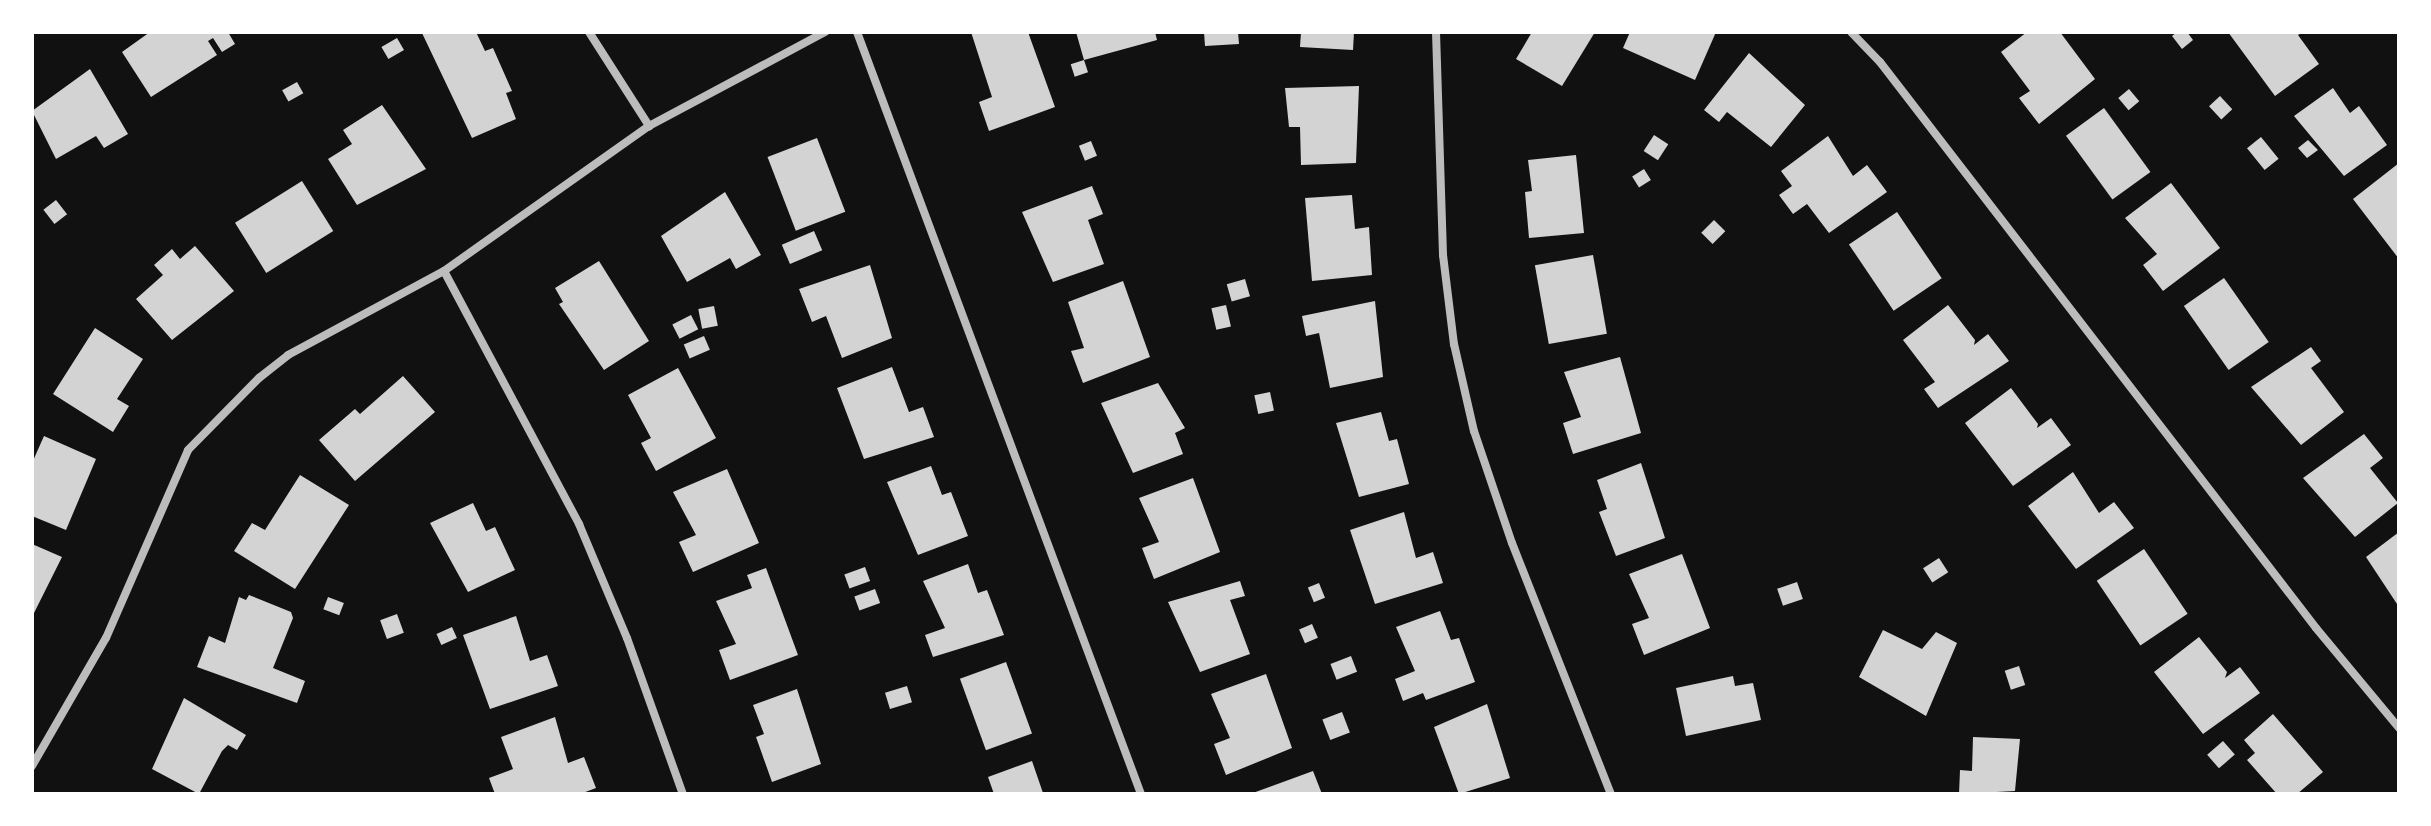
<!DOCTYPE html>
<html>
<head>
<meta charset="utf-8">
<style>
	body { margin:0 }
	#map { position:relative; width:2431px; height:826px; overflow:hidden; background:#111; font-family:"Titillium Web",sans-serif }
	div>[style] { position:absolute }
	.building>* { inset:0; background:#d3d3d3; transform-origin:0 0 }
	.minor>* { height:8px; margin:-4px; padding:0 4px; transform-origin:4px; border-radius:4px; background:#bcbcbc }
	span { translate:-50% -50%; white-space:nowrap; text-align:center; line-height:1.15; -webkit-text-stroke:6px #fff; paint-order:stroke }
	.frame { position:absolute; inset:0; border:34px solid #fff; pointer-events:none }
</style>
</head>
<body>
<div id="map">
	<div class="building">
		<div style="clip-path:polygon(150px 32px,228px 32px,235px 44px,222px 52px,213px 38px,208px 41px,217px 55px,151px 97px,122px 52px)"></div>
		<div style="clip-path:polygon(476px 32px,485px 51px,493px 48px,512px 91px,506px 93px,516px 119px,472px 138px,422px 33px)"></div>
		<div style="clip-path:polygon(971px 32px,1028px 32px,1055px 107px,989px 131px,979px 102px,992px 97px)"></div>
		<div style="clip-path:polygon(1076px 32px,1155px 32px,1157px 40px,1084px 60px)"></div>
		<div style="clip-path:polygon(1204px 32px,1238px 32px,1239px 44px,1205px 46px)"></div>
		<div style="clip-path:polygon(1301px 32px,1354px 32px,1353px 50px,1300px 47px)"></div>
		<div style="clip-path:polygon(1532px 32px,1595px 32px,1562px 86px,1516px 59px)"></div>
		<div style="clip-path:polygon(1630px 32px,1716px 32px,1695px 80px,1623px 48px)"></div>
		<div style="clip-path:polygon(2027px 32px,2060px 32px,2095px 79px,2039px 124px,2019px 98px,2030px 91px,2001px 52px)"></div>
		<div style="clip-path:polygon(2177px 32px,2187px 32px,2193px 40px,2182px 49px,2172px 36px)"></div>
		<div style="clip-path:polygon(2228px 32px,2303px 32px,2298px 35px,2319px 64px,2275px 96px)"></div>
		<div style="left:397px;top:38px;width:14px;height:18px;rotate:60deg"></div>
		<div style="clip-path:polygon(1749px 53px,1805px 105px,1771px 147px,1727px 112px,1719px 122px,1704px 110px)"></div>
		<div style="left:1084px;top:60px;width:13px;height:14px;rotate:72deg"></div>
		<div style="clip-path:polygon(90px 69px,128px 134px,104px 148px,96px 136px,56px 159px,32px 111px)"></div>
		<div style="left:297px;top:82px;width:13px;height:17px;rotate:61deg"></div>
		<div style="clip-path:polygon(1359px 86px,1356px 163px,1301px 165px,1300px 127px,1289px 127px,1285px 88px)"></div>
		<div style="clip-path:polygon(2333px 88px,2350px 113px,2359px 106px,2387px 145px,2344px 176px,2294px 116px)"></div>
		<div style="left:2129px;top:89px;width:16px;height:14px;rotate:50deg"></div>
		<div style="left:2220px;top:96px;width:18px;height:15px;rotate:47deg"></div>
		<div style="clip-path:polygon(382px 105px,426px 169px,357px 205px,328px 159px,352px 144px,343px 130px)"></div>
		<div style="left:2104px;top:108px;width:79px;height:47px;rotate:54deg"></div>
		<div style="left:1654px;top:135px;width:17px;height:19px;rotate:33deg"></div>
		<div style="clip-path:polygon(1828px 136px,1853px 176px,1867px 165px,1887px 192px,1829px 233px,1807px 204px,1793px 214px,1779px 195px,1792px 186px,1781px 171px)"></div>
		<div style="left:2261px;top:137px;width:28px;height:18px;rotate:51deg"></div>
		<div style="left:817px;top:138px;width:79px;height:53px;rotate:69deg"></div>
		<div style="clip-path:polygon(2308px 140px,2318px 150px,2307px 158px,2298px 148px)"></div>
		<div style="left:1091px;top:141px;width:16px;height:13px;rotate:68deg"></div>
		<div style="clip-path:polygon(1576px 155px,1584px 233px,1529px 238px,1525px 192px,1532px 191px,1528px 160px)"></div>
		<div style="clip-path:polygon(2399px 163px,2399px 259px,2353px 199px)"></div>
		<div style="left:1644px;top:169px;width:13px;height:14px;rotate:58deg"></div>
		<div style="left:302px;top:181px;width:59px;height:79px;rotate:58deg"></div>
		<div style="clip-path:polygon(2171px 183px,2220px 248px,2163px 291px,2143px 265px,2157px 254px,2125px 218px)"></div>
		<div style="clip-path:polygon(1092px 186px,1103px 214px,1088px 220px,1104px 264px,1053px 282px,1022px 212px)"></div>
		<div style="clip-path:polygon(725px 192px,761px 255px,736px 269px,730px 258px,687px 282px,661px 236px)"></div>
		<div style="clip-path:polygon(1352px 195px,1355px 229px,1369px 227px,1372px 275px,1312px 281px,1305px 198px)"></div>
		<div style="left:56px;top:200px;width:18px;height:16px;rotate:52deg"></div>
		<div style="left:1897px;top:212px;width:80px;height:58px;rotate:56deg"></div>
		<div style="left:1714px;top:220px;width:16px;height:18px;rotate:45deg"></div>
		<div style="left:814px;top:231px;width:21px;height:35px;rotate:67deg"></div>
		<div style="clip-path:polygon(195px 246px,234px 291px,172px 340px,136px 299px,163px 275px,154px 265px,172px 249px,180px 259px)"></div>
		<div style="left:1593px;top:255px;width:80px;height:59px;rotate:80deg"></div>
		<div style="clip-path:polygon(599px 261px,649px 341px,604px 370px,559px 304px,563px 302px,555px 288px)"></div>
		<div style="clip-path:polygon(870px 265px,892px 338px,842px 358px,826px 316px,812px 322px,799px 289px)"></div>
		<div style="left:2224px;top:278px;width:78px;height:49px;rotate:55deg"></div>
		<div style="left:1245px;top:279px;width:18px;height:19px;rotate:74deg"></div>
		<div style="clip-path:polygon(1123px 281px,1150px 357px,1083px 383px,1071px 351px,1084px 348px,1068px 302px)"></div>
		<div style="clip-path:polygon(1375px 301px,1383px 377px,1330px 388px,1319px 333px,1306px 336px,1302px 316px)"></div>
		<div style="left:1226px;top:305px;width:22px;height:15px;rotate:77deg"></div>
		<div style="clip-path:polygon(1948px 305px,1975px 340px,1974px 345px,1988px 334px,2009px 361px,1938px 408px,1924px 389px,1935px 382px,1903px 340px)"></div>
		<div style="left:714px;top:306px;width:20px;height:16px;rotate:79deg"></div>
		<div style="left:691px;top:315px;width:16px;height:21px;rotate:63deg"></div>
		<div style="clip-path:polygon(95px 328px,143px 359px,117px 399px,129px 406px,113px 432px,53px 394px)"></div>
		<div style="left:704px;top:336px;width:15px;height:22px;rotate:67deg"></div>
		<div style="clip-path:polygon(2311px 347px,2321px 361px,2311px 368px,2344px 412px,2301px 445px,2251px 387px)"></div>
		<div style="clip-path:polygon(1620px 357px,1641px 433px,1573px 454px,1563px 423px,1581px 417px,1564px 372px)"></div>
		<div style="clip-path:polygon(892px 367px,909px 412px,923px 407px,934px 437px,864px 459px,837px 388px)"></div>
		<div style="clip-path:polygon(678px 368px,716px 438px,656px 471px,641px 443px,651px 438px,628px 395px)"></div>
		<div style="clip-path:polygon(403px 376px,435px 412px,355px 481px,319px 440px,355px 409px,360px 414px)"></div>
		<div style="clip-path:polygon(1158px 383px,1185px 428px,1175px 433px,1183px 454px,1133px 473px,1101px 403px)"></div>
		<div style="clip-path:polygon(2011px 388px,2038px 424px,2037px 428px,2051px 418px,2071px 445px,2013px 486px,1965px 423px)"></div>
		<div style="left:1270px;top:392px;width:19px;height:16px;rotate:78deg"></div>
		<div style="clip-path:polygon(1381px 412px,1389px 441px,1397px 439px,1409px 484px,1359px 497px,1336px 423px)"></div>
		<div style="clip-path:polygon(2364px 434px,2383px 458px,2370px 468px,2398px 503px,2355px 537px,2303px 478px)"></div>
		<div style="clip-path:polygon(44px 436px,96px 459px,66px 530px,32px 516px,32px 463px)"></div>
		<div style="clip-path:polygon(1641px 463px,1665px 538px,1616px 556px,1599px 512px,1607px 509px,1597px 480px)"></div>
		<div style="clip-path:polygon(931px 466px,942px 495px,951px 492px,968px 536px,918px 555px,887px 482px)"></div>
		<div style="clip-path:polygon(727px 469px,759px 543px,693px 572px,679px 542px,696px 535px,673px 492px)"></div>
		<div style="clip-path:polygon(2073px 472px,2099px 513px,2114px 502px,2134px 528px,2076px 569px,2028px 506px)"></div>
		<div style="clip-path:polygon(300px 475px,349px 505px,295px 589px,234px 551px,252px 523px,265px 530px)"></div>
		<div style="clip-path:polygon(1193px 478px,1220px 552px,1154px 579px,1142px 548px,1159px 542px,1139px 498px)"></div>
		<div style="clip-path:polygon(473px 503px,486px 531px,495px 527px,515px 570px,468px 592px,430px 523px)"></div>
		<div style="clip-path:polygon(1404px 512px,1416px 558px,1433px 552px,1443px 583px,1375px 604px,1350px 530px)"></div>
		<div style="clip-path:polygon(2399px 532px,2399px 607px,2366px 557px)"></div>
		<div style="clip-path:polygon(32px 544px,62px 557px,32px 617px)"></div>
		<div style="left:2144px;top:549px;width:78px;height:57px;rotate:56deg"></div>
		<div style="clip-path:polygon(1682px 554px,1710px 628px,1644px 655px,1632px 624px,1649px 618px,1629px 574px)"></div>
		<div style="left:1939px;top:558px;width:17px;height:19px;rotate:57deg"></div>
		<div style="clip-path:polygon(968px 564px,978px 593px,987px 590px,1004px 635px,933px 657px,925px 635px,945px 628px,923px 581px)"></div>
		<div style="left:865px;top:567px;width:15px;height:22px;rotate:70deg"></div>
		<div style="clip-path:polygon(766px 568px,798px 655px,730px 680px,719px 650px,736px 644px,716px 601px,752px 588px,747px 575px)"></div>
		<div style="clip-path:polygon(1240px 581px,1245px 596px,1230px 600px,1250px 654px,1200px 672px,1168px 602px)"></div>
		<div style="left:1797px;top:582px;width:18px;height:21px;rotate:71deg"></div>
		<div style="left:1319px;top:583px;width:16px;height:12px;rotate:68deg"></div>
		<div style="left:875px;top:589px;width:15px;height:22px;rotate:70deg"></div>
		<div style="clip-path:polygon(249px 595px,291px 612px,293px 618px,273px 668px,305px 681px,297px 703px,197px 667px,209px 636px,225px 643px,239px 597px,246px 600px)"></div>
		<div style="left:328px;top:597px;width:17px;height:13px;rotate:21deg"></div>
		<div style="clip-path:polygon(1440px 611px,1451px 640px,1459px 638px,1475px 682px,1426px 700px,1423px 693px,1403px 701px,1395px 679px,1415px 671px,1396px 627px)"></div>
		<div style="left:397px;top:614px;width:20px;height:18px;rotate:70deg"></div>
		<div style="clip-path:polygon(516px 616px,530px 661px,547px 655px,558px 686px,490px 709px,463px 635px)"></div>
		<div style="left:1312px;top:624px;width:15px;height:14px;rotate:67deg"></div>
		<div style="left:452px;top:627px;width:12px;height:17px;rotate:66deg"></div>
		<div style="clip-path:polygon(1883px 630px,1922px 649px,1936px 632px,1957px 643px,1926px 716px,1859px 677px)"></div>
		<div style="clip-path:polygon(2199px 637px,2227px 672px,2225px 678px,2240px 667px,2260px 693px,2203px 734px,2154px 672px)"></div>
		<div style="left:1351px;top:656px;width:17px;height:22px;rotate:69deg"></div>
		<div style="left:1006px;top:662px;width:76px;height:49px;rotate:70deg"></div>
		<div style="left:2019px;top:666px;width:20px;height:15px;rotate:72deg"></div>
		<div style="clip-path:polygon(1266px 674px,1292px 748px,1226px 775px,1214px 744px,1230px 738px,1211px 694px)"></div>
		<div style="clip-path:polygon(1733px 676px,1735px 686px,1753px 683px,1761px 720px,1686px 736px,1676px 688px)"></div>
		<div style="left:907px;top:686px;width:17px;height:23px;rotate:73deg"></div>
		<div style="clip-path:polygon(797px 689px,821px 764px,772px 782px,756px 737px,764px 734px,753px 705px)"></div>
		<div style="clip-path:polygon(184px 698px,246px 735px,237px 750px,228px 745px,222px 751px,199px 794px,152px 769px)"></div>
		<div style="clip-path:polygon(1487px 704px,1510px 778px,1459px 794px,1434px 727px)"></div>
		<div style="left:1342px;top:712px;width:22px;height:21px;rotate:69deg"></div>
		<div style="clip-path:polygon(2273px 714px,2323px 772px,2297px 794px,2277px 794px,2247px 760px,2255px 753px,2244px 740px)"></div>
		<div style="clip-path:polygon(555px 717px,568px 763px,584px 757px,596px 788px,580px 794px,495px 794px,489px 778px,513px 769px,501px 737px)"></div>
		<div style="clip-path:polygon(1973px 737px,2020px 739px,2015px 791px,1959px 794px,1960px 770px,1972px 771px)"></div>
		<div style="left:2223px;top:741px;width:18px;height:21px;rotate:49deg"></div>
		<div style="clip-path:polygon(1032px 761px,1043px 793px,1053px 794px,994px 794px,988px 777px)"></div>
		<div style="clip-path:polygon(1313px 771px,1322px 794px,1250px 794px)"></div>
	</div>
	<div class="minor">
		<div style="left:589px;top:32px;width:112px;rotate:57.4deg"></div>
		<div style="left:857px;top:32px;width:813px;rotate:69.56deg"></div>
		<div style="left:1436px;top:32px;width:223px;rotate:88.2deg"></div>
		<div style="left:1443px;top:255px;width:90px;rotate:83deg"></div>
		<div style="left:1454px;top:344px;width:89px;rotate:77.1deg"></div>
		<div style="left:1474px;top:431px;width:118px;rotate:71.3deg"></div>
		<div style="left:1512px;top:543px;width:270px;rotate:68.5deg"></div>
		<div style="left:1851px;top:32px;width:42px;rotate:46deg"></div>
		<div style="left:1880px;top:62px;width:714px;rotate:52.39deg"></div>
		<div style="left:2316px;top:628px;width:130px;rotate:50.3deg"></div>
		<div style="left:444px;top:271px;width:287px;rotate:61.9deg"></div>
		<div style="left:579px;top:524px;width:124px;rotate:67.2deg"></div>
		<div style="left:627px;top:638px;width:166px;rotate:70.3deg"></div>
		<div style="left:32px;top:766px;width:148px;rotate:-60deg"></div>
		<div style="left:106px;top:638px;width:205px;rotate:-66.4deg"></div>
		<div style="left:188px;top:450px;width:101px;rotate:-45.4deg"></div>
		<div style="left:259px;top:378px;width:37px;rotate:-38deg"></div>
		<div style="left:288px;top:355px;width:177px;rotate:-28.3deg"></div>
		<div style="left:444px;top:271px;width:251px;rotate:-35.3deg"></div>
		<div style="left:649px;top:126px;width:200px;rotate:-28.1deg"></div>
	</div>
	<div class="frame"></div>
</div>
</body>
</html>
